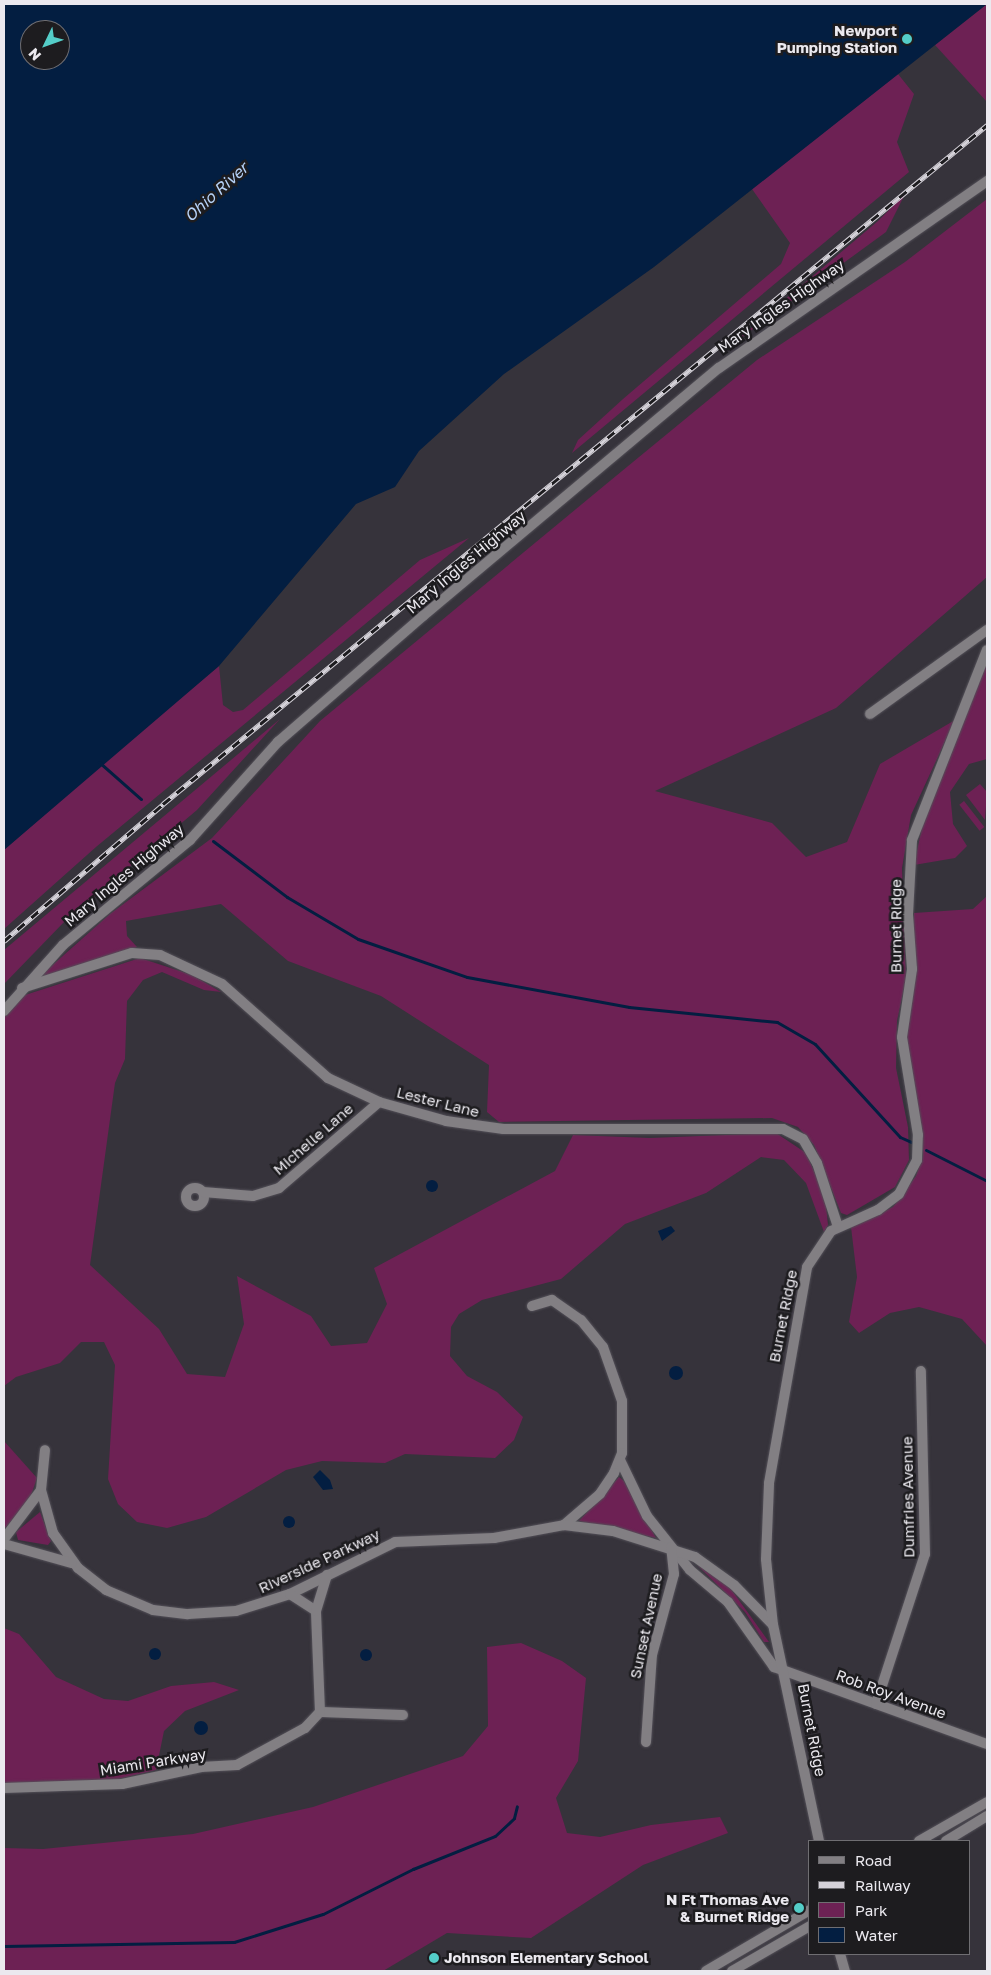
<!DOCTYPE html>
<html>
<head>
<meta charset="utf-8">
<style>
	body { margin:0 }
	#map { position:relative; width:991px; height:1975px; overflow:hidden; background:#36333b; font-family:"Golos Text",sans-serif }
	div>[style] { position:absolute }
	.green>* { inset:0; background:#6d2154; transform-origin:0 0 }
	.water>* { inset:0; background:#031e41 }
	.round { border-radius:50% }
	.stream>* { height:3px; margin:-1.5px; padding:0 1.5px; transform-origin:1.5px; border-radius:1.5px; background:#031e41 }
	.roads { filter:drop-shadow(0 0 1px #535058) drop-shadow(0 0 1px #535058) }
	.minor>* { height:10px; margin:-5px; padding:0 5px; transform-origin:5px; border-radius:5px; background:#827f83 }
	.minor>.ring { margin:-5px; padding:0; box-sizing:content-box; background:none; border:10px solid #827f83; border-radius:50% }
	.tertiary>* { height:10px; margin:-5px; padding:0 5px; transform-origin:5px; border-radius:5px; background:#827f83 }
	.rail>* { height:5px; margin-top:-2.5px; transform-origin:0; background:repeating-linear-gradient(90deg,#1d1c1f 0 9px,#d5d2d9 0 18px); box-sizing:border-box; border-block:1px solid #d5d2d9 }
	.dots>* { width:14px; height:14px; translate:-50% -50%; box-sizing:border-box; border:2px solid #1d1c1f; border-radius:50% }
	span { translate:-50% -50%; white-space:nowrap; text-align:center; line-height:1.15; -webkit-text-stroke:5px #1d1c1f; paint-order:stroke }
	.poi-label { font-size:15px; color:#ebe9ef; font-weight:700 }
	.right { translate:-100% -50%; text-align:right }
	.left { translate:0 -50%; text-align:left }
	.street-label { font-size:15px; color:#ebe9ef }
	.water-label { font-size:16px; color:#b6d2f8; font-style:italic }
	.frame { position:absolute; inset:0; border:5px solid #ebe9ef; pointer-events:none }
	.legend { position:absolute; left:808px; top:1840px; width:162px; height:115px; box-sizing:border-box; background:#1d1c1f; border:1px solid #6f6e72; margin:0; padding:6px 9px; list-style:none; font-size:15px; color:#ebe9ef }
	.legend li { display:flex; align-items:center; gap:10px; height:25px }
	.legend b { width:25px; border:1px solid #6f6e72 }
	.north { position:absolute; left:20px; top:20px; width:50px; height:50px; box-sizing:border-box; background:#1d1c1f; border:1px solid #6f6e72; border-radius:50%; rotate:228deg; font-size:14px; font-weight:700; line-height:20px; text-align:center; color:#ebe9ef }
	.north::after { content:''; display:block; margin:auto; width:18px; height:22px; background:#54cdc8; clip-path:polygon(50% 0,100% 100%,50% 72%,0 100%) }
</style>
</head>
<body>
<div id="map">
	<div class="green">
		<div style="clip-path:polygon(987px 4px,987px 102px,935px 45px)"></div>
		<div style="clip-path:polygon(898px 74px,914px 94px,897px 142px,909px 172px,572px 453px,578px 440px,623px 399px,781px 264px,790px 243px,752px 189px)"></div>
		<div style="clip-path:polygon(905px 194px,886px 232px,731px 345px,878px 221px)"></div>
		<div style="clip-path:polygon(987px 199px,987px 577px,836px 708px,655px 791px,772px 823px,806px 857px,847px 842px,880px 764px,955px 720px,911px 815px,902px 868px,906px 979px,897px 1021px,896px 1068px,908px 1127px,909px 1160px,895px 1187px,847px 1215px,841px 1213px,814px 1145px,798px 1127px,772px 1118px,499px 1122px,487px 1112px,489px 1065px,381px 996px,288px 961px,221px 904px,126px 921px,127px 936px,137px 947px,29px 986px,110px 914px,212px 838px,320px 721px,605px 485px,757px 360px,905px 262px)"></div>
		<div style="clip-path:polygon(469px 538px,96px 847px,4px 929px,4px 850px,116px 752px,219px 666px,223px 705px,233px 712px,243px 710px,420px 560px)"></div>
		<div style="clip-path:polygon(987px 661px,987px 759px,969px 764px,950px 792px,953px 824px,967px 846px,955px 858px,914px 865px,924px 818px)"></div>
		<div style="clip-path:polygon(280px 719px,197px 810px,66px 920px,4px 984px,4px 950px)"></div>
		<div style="clip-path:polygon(980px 784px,987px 792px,985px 820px,966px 795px)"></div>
		<div style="left:964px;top:801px;width:33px;height:6px;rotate:52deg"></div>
		<div style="clip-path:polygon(987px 896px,987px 1346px,962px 1319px,919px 1307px,890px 1313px,859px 1333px,849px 1322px,857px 1277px,851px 1227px,893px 1207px,916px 1176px,923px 1155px,905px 1043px,914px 913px,973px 909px)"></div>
		<div style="clip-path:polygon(140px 958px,192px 975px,221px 992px,204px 990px,162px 972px,143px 980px,127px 1001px,125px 1059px,115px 1083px,90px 1265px,159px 1329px,187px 1374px,225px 1377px,244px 1324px,237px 1276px,311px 1316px,331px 1346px,367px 1343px,387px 1304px,374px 1268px,555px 1171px,573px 1135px,650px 1138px,776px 1133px,806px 1153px,825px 1196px,828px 1225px,824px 1232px,806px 1183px,784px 1160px,761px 1157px,706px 1193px,625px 1224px,561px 1279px,482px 1300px,459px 1314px,451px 1327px,450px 1356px,467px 1376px,497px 1392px,523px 1417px,514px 1440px,495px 1458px,405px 1454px,385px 1463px,322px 1461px,286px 1470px,206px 1517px,167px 1528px,137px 1522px,118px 1504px,108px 1479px,115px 1365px,104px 1342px,81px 1342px,60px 1363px,16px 1377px,4px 1386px,4px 1016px,22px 996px)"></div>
		<div style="clip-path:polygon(4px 1441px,37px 1478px,28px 1504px,4px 1529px)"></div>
		<div style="clip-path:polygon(619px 1477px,624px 1481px,656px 1538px,579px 1521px)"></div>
		<div style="clip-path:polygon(40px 1512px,51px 1541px,48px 1545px,18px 1540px,16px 1532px)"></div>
		<div style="clip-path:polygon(697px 1565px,728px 1585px,769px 1642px,764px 1642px,745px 1612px)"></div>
		<div style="clip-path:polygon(4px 1628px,19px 1634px,56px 1677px,104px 1699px,128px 1701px,171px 1686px,214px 1682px,239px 1690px,185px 1711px,164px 1731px,156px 1770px,114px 1780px,4px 1784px)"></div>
		<div style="clip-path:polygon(521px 1643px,562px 1661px,586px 1678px,578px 1761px,556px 1798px,567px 1833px,600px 1837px,651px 1825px,720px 1817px,728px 1833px,643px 1865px,531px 1938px,447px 1933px,383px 1971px,4px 1971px,4px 1848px,43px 1849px,193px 1834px,313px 1807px,463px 1756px,488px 1726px,487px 1647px)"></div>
	</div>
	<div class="water">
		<div style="clip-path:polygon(evenodd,4px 4px,987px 4px,654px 267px,504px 374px,419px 451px,395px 487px,356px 504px,219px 666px,4px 850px,4px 4px,30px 30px,60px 30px,60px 60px,30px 60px,30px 30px)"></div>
		<div class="round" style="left:426px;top:1180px;width:12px;height:12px"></div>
		<div style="clip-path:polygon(671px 1226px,675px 1231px,662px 1241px,658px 1231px)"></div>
		<div class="round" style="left:669px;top:1366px;width:14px;height:14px"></div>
		<div style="clip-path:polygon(320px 1470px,330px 1480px,333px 1489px,323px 1490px,313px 1477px)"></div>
		<div class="round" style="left:283px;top:1516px;width:12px;height:12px"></div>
		<div class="round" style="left:149px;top:1648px;width:12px;height:12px"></div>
		<div class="round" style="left:360px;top:1649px;width:12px;height:12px"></div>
		<div class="round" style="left:194px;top:1721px;width:14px;height:14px"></div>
	</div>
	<div class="stream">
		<div style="left:99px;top:762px;width:56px;rotate:41.4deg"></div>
		<div style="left:213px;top:841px;width:93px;rotate:37.1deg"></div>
		<div style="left:287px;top:897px;width:82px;rotate:30.6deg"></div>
		<div style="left:358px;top:939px;width:115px;rotate:19.2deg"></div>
		<div style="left:467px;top:977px;width:165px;rotate:10.5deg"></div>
		<div style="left:629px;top:1007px;width:149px;rotate:5.8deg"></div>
		<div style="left:777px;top:1022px;width:44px;rotate:30.1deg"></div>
		<div style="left:815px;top:1044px;width:126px;rotate:47.6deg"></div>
		<div style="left:900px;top:1137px;width:12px;rotate:24deg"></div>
		<div style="left:926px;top:1150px;width:68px;rotate:26.9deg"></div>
		<div style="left:4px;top:1946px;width:230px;rotate:-1deg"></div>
		<div style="left:234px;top:1942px;width:93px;rotate:-17.5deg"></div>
		<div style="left:323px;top:1914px;width:101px;rotate:-26.6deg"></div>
		<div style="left:413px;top:1869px;width:88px;rotate:-21.9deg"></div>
		<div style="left:495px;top:1836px;width:26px;rotate:-43deg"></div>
		<div style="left:514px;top:1818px;width:12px;rotate:-76deg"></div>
	</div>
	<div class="roads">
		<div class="minor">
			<div style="left:870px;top:714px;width:144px;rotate:-35.7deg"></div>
			<div style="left:22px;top:988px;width:115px;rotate:-17.7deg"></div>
			<div style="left:132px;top:953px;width:28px;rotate:4deg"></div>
			<div style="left:160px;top:955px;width:68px;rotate:25.1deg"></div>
			<div style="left:222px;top:984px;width:142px;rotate:41.6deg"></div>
			<div style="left:328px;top:1078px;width:56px;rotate:25.2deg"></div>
			<div style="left:379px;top:1102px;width:70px;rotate:15.8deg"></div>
			<div style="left:446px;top:1121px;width:58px;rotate:8deg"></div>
			<div style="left:503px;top:1129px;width:280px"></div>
			<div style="left:783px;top:1129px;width:22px;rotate:27deg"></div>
			<div style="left:803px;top:1139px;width:28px;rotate:60deg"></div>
			<div style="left:817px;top:1163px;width:67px;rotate:71.8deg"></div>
			<div class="ring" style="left:186px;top:1188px;width:8px;height:8px"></div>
			<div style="left:203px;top:1192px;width:50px;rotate:4.6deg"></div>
			<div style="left:253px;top:1196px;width:27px;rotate:-17deg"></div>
			<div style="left:279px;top:1188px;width:132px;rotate:-40.7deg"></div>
			<div style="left:532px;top:1306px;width:21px;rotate:-17deg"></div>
			<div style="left:552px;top:1300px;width:35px;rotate:35deg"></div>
			<div style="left:581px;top:1320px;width:35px;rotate:51deg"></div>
			<div style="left:603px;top:1347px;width:57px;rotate:70.6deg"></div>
			<div style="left:622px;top:1401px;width:52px;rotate:90deg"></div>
			<div style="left:622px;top:1453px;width:22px;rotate:112deg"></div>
			<div style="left:614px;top:1473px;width:25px;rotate:124deg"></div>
			<div style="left:600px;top:1494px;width:48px;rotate:139.3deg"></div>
			<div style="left:620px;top:1460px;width:62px;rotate:64.3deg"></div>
			<div style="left:647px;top:1516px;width:69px;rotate:51.5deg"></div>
			<div style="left:690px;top:1570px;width:50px;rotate:40.1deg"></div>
			<div style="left:728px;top:1602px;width:80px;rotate:54.7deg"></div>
			<div style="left:774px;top:1667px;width:226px;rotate:19.9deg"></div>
			<div style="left:41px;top:1490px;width:45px;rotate:74.4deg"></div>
			<div style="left:53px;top:1533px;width:43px;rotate:54.5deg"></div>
			<div style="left:78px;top:1568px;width:36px;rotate:38deg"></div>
			<div style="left:106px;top:1590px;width:51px;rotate:23.1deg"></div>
			<div style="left:153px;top:1610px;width:35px;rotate:7deg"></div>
			<div style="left:188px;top:1614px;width:48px;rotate:-3.6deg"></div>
			<div style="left:236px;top:1611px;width:57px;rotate:-17.5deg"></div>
			<div style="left:290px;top:1594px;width:117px;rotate:-26.3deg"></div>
			<div style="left:395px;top:1542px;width:99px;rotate:-2.3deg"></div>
			<div style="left:494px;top:1538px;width:71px;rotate:-10.5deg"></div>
			<div style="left:564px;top:1525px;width:49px;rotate:7deg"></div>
			<div style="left:613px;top:1531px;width:86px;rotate:17.6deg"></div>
			<div style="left:695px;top:1557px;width:48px;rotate:35.7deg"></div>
			<div style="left:734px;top:1585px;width:56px;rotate:45.7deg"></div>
			<div style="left:4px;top:1539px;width:61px;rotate:-52.9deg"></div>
			<div style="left:41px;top:1490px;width:40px;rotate:-84.3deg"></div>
			<div style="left:4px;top:1544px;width:70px;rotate:15.8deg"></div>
			<div style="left:290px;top:1594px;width:31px;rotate:33deg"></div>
			<div style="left:876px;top:1704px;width:158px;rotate:-71.9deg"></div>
			<div style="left:925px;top:1554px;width:183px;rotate:-91.3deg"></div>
			<div style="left:320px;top:1712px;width:83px;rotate:2.1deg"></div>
			<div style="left:646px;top:1742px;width:87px;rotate:-86.1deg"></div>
			<div style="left:652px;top:1655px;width:84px;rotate:-74.8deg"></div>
			<div style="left:674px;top:1574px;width:27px;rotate:-96deg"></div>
			<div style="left:4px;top:1788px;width:118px;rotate:-1.9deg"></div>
			<div style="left:122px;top:1784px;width:81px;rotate:-12.1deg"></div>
			<div style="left:201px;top:1767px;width:36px;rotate:-3deg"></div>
			<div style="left:237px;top:1765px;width:77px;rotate:-28.6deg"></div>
			<div style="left:305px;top:1728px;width:22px;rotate:-47deg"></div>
			<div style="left:320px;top:1712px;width:101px;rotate:-92.3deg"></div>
			<div style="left:316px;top:1611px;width:38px;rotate:-73deg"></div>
			<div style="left:819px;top:1841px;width:221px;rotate:-102deg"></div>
			<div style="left:773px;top:1625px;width:66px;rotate:-96.1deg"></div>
			<div style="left:766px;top:1559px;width:76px;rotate:-87.7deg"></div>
			<div style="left:769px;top:1483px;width:219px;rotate:-80deg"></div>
			<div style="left:807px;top:1267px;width:43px;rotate:-56.3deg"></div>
			<div style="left:831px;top:1231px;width:51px;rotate:-24.1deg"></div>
			<div style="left:878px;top:1210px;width:26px;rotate:-37deg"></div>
			<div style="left:899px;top:1194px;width:38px;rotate:-62deg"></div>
			<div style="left:917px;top:1160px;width:25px;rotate:-88deg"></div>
			<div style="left:918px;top:1135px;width:99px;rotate:-99.3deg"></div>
			<div style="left:902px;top:1037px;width:69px;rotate:-81.6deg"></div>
			<div style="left:912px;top:969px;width:55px;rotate:-94.2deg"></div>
			<div style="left:908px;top:914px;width:74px;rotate:-86.9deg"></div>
			<div style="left:912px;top:840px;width:204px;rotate:-68.5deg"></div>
			<div style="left:840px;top:1954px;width:18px;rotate:74deg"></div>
		</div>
		<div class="tertiary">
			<div style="left:4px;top:1011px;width:89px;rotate:-48.2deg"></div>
			<div style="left:63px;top:945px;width:165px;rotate:-39.6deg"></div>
			<div style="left:190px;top:840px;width:132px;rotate:-48.1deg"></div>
			<div style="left:278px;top:742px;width:192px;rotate:-41deg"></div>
			<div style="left:423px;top:616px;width:386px;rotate:-40deg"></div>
			<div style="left:719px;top:368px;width:327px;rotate:-34.9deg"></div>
			<div style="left:919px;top:1841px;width:78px;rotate:-29.8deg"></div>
			<div style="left:946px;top:1841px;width:48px;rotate:-31.4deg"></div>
			<div style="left:706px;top:1971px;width:121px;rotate:-30.4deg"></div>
			<div style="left:732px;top:1971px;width:90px;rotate:-30deg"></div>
		</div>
	</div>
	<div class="rail">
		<div style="left:4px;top:941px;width:210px;rotate:-40.7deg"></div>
		<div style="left:163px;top:804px;width:1068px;rotate:-39.49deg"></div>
	</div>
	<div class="dots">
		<div style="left:907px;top:39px;background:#54cdc8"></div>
		<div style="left:799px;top:1908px;background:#54cdc8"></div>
		<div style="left:434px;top:1958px;background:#54cdc8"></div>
	</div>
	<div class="poi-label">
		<span class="right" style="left:897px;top:39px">Newport<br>Pumping Station</span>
		<span class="right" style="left:789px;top:1908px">N Ft Thomas Ave<br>&amp; Burnet Ridge</span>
		<span class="left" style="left:444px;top:1958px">Johnson Elementary School</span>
	</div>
	<div class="street-label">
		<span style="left:781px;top:306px;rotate:-35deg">Mary Ingles Highway</span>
		<span style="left:466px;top:562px;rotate:-40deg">Mary Ingles Highway</span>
		<span style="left:124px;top:875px;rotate:-40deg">Mary Ingles Highway</span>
		<span style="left:896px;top:926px;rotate:-90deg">Burnet Ridge</span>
		<span style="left:438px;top:1102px;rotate:14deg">Lester Lane</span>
		<span style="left:313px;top:1139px;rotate:-41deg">Michelle Lane</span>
		<span style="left:783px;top:1316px;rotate:-79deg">Burnet Ridge</span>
		<span style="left:908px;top:1497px;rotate:-91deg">Dumfries Avenue</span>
		<span style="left:319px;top:1561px;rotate:-25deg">Riverside Parkway</span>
		<span style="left:646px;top:1626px;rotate:-78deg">Sunset Avenue</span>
		<span style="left:891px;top:1694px;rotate:20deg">Rob Roy Avenue</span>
		<span style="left:812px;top:1730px;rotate:79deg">Burnet Ridge</span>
		<span style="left:153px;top:1762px;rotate:-9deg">Miami Parkway</span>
	</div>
	<div class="water-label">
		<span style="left:216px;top:192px;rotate:-42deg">Ohio River</span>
	</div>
	<div class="frame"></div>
	<ul class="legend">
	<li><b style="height:6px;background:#827f83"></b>Road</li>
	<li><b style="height:6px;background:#d5d2d9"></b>Railway</li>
	<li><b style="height:14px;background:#6d2154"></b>Park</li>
	<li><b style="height:14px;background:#031e41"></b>Water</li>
	</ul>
	<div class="north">N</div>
</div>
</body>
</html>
